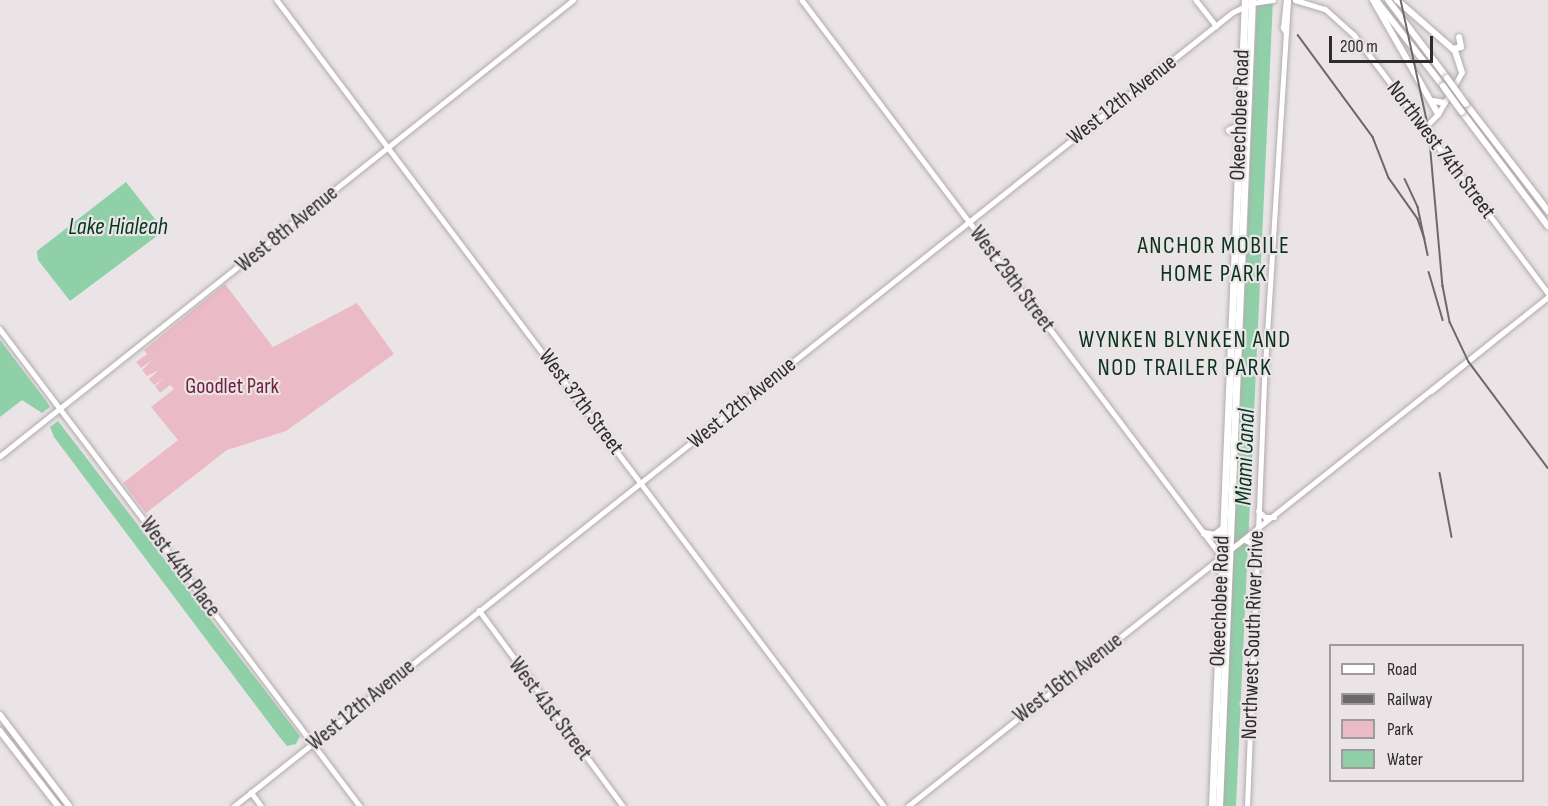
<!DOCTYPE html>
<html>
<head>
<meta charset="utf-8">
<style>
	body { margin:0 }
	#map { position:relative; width:1548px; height:806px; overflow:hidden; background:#ebe4e6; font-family:"Sofia Sans Condensed",sans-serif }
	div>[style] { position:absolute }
	.green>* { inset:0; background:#eabbc6 }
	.water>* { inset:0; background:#90d0a8 }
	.roads { filter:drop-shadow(0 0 2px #b1abac) drop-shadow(0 0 2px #b1abac) }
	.tertiary>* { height:4.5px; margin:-2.25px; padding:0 2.25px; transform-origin:2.25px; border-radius:2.25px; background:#fff }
	.secondary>* { height:5px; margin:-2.5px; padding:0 2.5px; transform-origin:2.5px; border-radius:2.5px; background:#fff }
	.primary>* { height:6px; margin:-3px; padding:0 3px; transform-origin:3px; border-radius:3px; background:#fff }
	.trunk>* { height:7px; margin:-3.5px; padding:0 3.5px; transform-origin:3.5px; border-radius:3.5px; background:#fff }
	.rail>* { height:1.5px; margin:-0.75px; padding:0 0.75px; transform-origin:0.75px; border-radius:0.75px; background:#6d696a }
	.bridges { filter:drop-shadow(0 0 2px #b1abac) drop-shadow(0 0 2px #b1abac) }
	.primary-bridge>* { height:6px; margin:-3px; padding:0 3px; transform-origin:3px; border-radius:3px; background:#fff }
	span { translate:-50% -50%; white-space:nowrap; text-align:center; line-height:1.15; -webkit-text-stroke:4.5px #ebe4e6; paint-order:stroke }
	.street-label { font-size:22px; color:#2d2b2b }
	.park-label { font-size:22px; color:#73213f }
	.water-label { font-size:24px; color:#03381e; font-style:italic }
	.neighbourhood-label { font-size:24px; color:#0a331d; letter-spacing:1.5px }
	.legend { position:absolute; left:1329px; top:644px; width:195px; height:138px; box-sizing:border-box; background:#ebe4e6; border:2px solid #9f9a9b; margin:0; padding:8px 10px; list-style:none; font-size:18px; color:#2d2b2b }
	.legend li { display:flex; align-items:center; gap:12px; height:30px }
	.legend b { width:30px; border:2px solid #9f9a9b }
	.scale { position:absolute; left:1329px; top:36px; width:104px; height:27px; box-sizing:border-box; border:3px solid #2d2b2b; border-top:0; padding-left:8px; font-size:18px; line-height:21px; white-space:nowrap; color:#2d2b2b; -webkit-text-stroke:4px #ebe4e6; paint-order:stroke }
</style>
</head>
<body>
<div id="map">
	<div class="green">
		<div style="clip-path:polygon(225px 284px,273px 347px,357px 303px,394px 354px,286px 431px,227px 450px,146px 513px,123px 483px,178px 440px,151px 407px,174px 389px,170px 385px,160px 393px,155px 386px,165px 378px,154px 385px,149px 379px,159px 370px,147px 376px,142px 370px,152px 360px,141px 368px,136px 362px,147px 354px,144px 350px)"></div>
	</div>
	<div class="water">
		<div style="clip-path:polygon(1257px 0,1273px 0,1236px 806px,1223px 806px)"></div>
		<div style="clip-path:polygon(126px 182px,159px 224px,161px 233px,70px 301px,38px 260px,37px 251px)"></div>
		<div style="clip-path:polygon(0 340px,47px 402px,50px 407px,42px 413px,22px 400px,0 417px)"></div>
		<div style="clip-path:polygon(58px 421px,300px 736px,296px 744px,287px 746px,278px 735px,54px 437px,50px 427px)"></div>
	</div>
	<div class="roads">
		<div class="tertiary">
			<div style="left:277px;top:0;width:1009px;rotate:53.02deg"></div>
			<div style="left:802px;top:0;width:698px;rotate:52.98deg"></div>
			<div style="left:1196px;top:0;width:33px;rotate:52deg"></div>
			<div style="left:1286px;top:33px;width:6px;rotate:-121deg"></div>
			<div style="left:1283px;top:28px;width:28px;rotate:-84deg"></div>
			<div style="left:0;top:329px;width:598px;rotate:52.96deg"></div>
			<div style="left:0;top:456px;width:732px;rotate:-38.51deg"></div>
			<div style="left:479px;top:610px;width:243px;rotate:53.7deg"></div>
			<div style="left:251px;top:792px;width:17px;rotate:54deg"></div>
			<div style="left:1247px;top:806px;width:424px;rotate:-87.7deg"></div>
			<div style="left:1264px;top:382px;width:383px;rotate:-86.4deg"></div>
		</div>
		<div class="secondary">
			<div style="left:1295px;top:0;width:31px;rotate:17deg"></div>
			<div style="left:1325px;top:9px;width:39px;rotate:42deg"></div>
			<div style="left:1354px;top:35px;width:323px;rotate:53.1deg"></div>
			<div style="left:1424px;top:128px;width:20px;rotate:-45deg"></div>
			<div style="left:1438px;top:114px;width:48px;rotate:-60.3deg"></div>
			<div style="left:1431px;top:391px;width:97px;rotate:-39.1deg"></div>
			<div style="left:1258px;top:511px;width:9px;rotate:41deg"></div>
			<div style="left:1265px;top:517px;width:9px"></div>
			<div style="left:1245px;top:540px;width:13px;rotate:27deg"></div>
			<div style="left:234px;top:806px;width:1276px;rotate:-38.48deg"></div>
			<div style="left:1233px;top:12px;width:21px;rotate:-25deg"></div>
			<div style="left:1252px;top:3px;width:21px;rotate:-8deg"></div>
			<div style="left:908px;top:806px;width:818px;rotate:-38.5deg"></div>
		</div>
		<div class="primary">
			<div style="left:1373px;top:0;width:131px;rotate:60.3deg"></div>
			<div style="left:1376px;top:0;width:109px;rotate:52.1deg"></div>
			<div style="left:1388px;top:0;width:98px;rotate:52.9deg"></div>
			<div style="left:1397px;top:0;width:77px;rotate:41.3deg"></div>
			<div style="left:1455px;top:51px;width:22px;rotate:72deg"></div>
			<div style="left:1453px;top:49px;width:8px;rotate:-14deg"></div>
			<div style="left:1461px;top:47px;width:10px;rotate:-101deg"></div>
			<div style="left:1433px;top:101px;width:12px;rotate:9deg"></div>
			<div style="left:1466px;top:104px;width:135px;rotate:52.5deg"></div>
			<div style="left:1462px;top:112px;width:143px;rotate:53deg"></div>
			<div style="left:0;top:715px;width:114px;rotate:52.8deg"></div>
			<div style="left:0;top:731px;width:95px;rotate:52.3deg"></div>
		</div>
		<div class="trunk">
			<div style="left:1229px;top:130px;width:12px;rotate:-20deg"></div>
			<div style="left:1204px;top:533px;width:10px;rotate:11deg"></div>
			<div style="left:1214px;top:535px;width:11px;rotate:-38deg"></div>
			<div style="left:1212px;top:806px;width:807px;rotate:-87.66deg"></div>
			<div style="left:1219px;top:806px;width:807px;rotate:-87.66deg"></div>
		</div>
	</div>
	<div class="rail">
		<div style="left:1401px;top:0;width:133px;rotate:77.8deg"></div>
		<div style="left:1429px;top:130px;width:157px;rotate:84.9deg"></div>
		<div style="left:1443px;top:286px;width:37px;rotate:79deg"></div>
		<div style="left:1450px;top:322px;width:44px;rotate:64.6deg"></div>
		<div style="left:1469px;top:362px;width:132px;rotate:53.3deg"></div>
		<div style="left:1298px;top:35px;width:127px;rotate:53.7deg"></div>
		<div style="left:1373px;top:137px;width:44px;rotate:68.7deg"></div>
		<div style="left:1389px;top:178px;width:50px;rotate:54.7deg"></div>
		<div style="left:1418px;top:219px;width:21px;rotate:71deg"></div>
		<div style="left:1405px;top:179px;width:31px;rotate:65deg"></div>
		<div style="left:1418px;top:207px;width:49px;rotate:78.2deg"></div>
		<div style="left:1429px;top:272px;width:50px;rotate:73.7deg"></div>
		<div style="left:1440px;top:473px;width:65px;rotate:79.4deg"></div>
	</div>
	<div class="bridges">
		<div class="primary-bridge">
			<div style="left:1447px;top:78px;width:32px;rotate:54deg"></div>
			<div style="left:1443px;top:86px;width:32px;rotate:54deg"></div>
		</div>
	</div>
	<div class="street-label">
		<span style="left:1122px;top:100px;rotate:-38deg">West 12th Avenue</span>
		<span style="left:1240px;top:115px;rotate:-88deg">Okeechobee Road</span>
		<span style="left:1441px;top:150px;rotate:53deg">Northwest 74th Street</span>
		<span style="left:287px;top:229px;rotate:-39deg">West 8th Avenue</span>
		<span style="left:1012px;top:279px;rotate:53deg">West 29th Street</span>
		<span style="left:581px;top:402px;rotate:53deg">West 37th Street</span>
		<span style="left:742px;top:403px;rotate:-39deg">West 12th Avenue</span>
		<span style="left:180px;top:567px;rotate:53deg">West 44th Place</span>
		<span style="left:1220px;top:601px;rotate:-88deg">Okeechobee Road</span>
		<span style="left:1253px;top:635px;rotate:-88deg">Northwest South River Drive</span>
		<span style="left:1068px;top:678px;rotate:-38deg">West 16th Avenue</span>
		<span style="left:361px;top:705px;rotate:-39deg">West 12th Avenue</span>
		<span style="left:550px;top:709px;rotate:53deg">West 41st Street</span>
	</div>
	<div class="park-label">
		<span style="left:232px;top:387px">Goodlet Park</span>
	</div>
	<div class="water-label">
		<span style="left:118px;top:227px">Lake Hialeah</span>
		<span style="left:1245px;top:457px;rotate:-88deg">Miami Canal</span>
	</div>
	<div class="neighbourhood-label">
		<span style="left:1214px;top:260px">ANCHOR MOBILE<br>HOME PARK</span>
		<span style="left:1185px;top:354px">WYNKEN BLYNKEN AND<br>NOD TRAILER PARK</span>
	</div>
	<ul class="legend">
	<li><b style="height:8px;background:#fff"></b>Road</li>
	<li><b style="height:8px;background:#6d696a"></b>Railway</li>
	<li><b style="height:16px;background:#eabbc6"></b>Park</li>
	<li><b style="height:16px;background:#90d0a8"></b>Water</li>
	</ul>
	<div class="scale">200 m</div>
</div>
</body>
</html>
